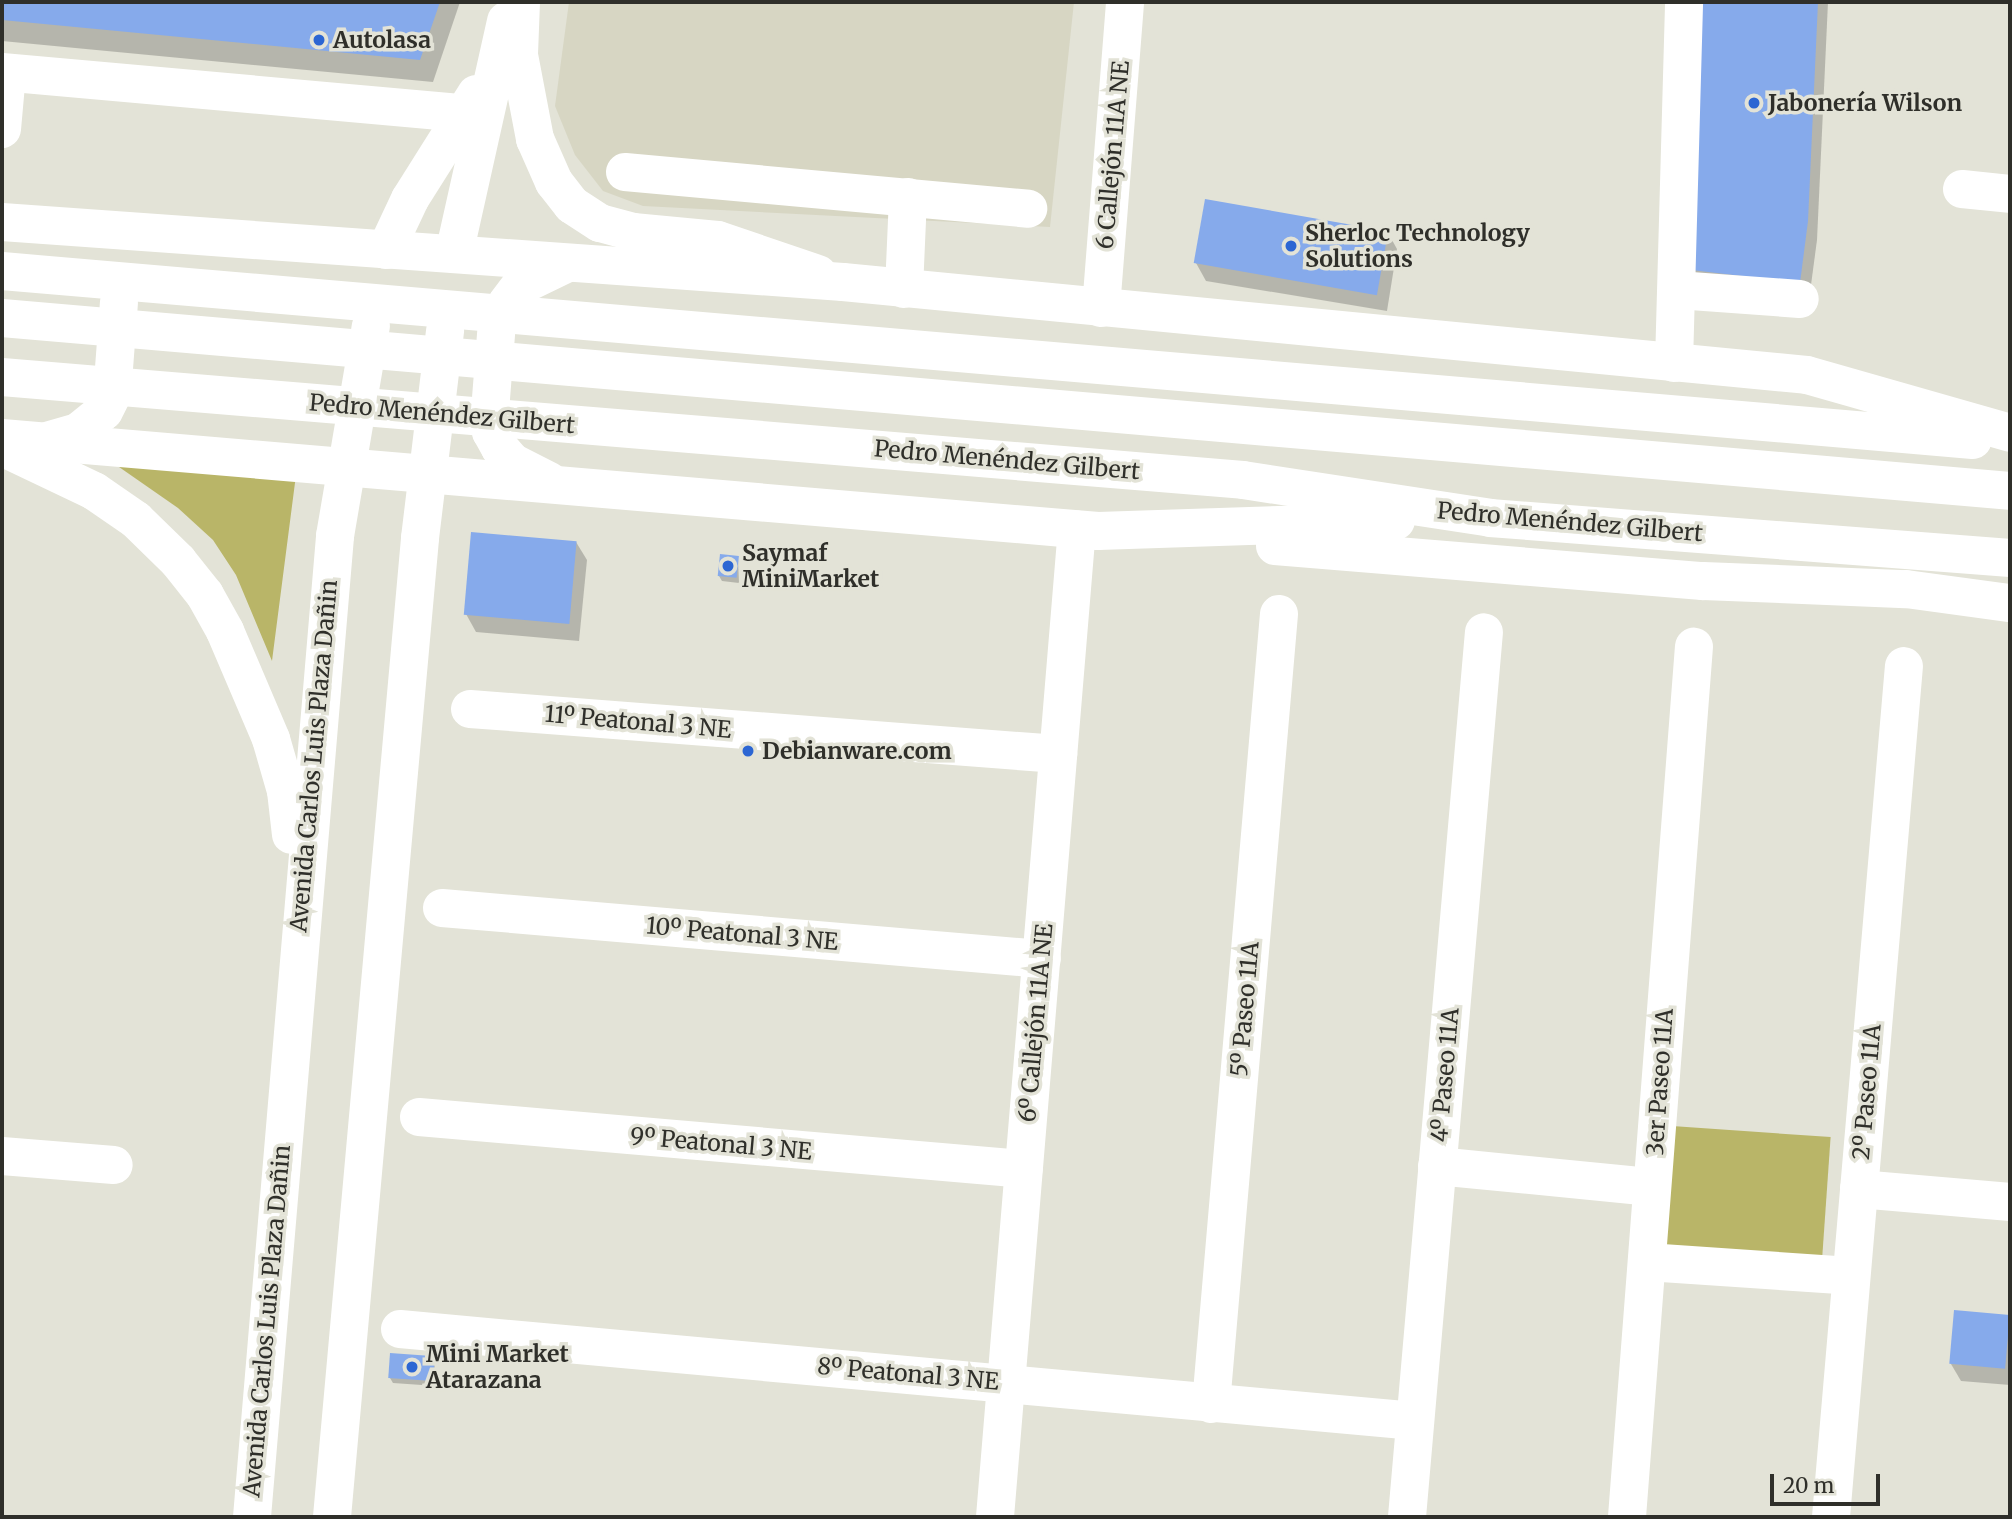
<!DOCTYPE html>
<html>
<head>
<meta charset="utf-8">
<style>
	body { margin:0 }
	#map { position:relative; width:2012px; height:1519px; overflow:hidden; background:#e3e3d7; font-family:Merriweather,serif }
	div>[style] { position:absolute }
	.built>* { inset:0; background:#d7d6c3 }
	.green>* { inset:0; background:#b9b568; transform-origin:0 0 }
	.shadow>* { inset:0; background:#0003 }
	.building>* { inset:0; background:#86aaeb; transform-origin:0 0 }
	.minor>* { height:38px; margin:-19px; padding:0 19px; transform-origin:19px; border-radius:19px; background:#fff }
	.major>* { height:38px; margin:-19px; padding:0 19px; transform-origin:19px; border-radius:19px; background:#fff }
	.dots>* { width:19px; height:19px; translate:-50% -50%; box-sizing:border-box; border:4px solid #e3e3d7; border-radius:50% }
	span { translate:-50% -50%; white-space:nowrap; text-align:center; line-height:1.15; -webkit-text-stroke:7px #e3e3d7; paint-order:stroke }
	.poi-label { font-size:23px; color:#2f2f2a; font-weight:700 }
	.left { translate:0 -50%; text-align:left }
	.street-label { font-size:23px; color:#2f2f2a }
	.frame { position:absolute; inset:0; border:4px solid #2f2f2a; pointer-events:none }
	.scale { position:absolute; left:1770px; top:1474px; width:110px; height:32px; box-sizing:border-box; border:4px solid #2f2f2a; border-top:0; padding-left:9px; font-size:21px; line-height:24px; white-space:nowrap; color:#2f2f2a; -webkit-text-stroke:5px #e3e3d7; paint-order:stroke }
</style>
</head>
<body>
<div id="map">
	<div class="built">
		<div style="clip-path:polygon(569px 2px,1074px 2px,1050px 227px,643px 206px,603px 191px,575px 155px,555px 106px)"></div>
	</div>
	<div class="green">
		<div style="clip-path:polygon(109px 460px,296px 475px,272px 661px,236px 575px,213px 540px,178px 508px)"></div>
		<div style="left:1672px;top:1126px;width:159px;height:121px;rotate:4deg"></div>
	</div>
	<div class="shadow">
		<div style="clip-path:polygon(2px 2px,460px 2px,433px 82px,2px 41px)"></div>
		<div style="clip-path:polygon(1697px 2px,1828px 2px,1817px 240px,1809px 300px,1695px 286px)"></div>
		<div style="clip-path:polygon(1387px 231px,1397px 249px,1387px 311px,1206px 281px,1196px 263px)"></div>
		<div style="clip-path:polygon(576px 542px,587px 560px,579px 641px,476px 632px,466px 614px)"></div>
		<div style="clip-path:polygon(738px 558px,739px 583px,722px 581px,719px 576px)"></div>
		<div style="clip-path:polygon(1955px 1312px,2010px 1317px,2010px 1385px,1961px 1381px,1951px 1364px)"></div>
		<div style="clip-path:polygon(434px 1358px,436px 1386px,393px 1383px,390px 1378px)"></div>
	</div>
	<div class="building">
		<div style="clip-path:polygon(2px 2px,440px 2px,420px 60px,2px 20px)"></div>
		<div style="clip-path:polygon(1695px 2px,1818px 2px,1808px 221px,1800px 283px,1683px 269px)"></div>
		<div style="left:1205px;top:199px;width:186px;height:65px;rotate:10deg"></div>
		<div style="left:471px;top:532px;width:106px;height:83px;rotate:5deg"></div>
		<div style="left:720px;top:554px;width:19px;height:22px;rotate:6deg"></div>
		<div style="left:1954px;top:1310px;width:56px;height:54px;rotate:5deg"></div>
		<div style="left:390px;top:1353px;width:45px;height:25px;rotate:4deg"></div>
	</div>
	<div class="minor">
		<div style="left:521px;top:2px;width:53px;rotate:92.2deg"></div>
		<div style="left:519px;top:55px;width:86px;rotate:79.2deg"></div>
		<div style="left:535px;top:139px;width:47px;rotate:66.2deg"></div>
		<div style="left:554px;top:182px;width:29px;rotate:52deg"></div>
		<div style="left:572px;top:205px;width:33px;rotate:33deg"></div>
		<div style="left:600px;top:223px;width:34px;rotate:15deg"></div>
		<div style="left:633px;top:232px;width:85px;rotate:5.4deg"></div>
		<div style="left:718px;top:240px;width:106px;rotate:18.8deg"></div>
		<div style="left:2px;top:72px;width:465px;rotate:5.1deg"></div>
		<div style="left:2px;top:129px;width:56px;rotate:-84.9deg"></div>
		<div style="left:625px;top:172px;width:405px;rotate:5.2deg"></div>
		<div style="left:1962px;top:189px;width:48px;rotate:5.9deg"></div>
		<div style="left:386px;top:250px;width:56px;rotate:-64.8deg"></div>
		<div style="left:410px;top:199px;width:124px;rotate:-57.8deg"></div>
		<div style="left:454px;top:254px;width:239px;rotate:-77.4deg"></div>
		<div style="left:904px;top:289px;width:92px;rotate:-87.5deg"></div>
		<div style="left:1677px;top:290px;width:123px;rotate:4.2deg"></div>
		<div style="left:1101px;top:308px;width:307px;rotate:-85.5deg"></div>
		<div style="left:1674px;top:363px;width:361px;rotate:-88.4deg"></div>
		<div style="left:470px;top:709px;width:590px;rotate:4.38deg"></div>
		<div style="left:442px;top:908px;width:602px;rotate:4.86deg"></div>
		<div style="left:419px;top:1117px;width:607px;rotate:4.91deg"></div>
		<div style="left:2px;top:1156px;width:112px;rotate:4.6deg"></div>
		<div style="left:1437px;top:1166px;width:216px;rotate:5.6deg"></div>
		<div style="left:1859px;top:1189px;width:152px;rotate:4.9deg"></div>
		<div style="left:1647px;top:1262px;width:204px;rotate:3.9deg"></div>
		<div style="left:400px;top:1329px;width:1019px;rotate:5.18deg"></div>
		<div style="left:1211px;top:1404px;width:793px;rotate:-85.08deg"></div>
		<div style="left:995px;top:1517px;width:991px;rotate:-85.26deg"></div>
		<div style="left:1407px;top:1517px;width:888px;rotate:-85.03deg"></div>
		<div style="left:1627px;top:1517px;width:873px;rotate:-85.6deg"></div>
		<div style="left:1831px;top:1517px;width:854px;rotate:-85.1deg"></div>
	</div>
	<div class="major">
		<div style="left:2px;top:222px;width:843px;rotate:4.08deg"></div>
		<div style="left:843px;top:282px;width:968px;rotate:5.51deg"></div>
		<div style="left:1807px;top:375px;width:211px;rotate:15.9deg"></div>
		<div style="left:2px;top:271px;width:1978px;rotate:4.9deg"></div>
		<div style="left:2px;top:318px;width:2015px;rotate:4.92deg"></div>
		<div style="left:2px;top:377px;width:1245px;rotate:4.74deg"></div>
		<div style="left:1243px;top:480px;width:250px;rotate:8.7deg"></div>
		<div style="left:1490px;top:518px;width:522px;rotate:4.4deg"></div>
		<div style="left:2px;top:438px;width:1100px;rotate:4.85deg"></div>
		<div style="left:1098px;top:531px;width:298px;rotate:-1.9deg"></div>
		<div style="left:50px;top:440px;width:29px;rotate:-16deg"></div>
		<div style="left:78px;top:432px;width:33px;rotate:-39deg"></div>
		<div style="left:104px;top:411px;width:18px;rotate:-63deg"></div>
		<div style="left:112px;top:395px;width:93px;rotate:-85.7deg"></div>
		<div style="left:4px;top:448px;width:100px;rotate:25.5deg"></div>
		<div style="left:94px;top:491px;width:51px;rotate:34.6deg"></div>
		<div style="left:136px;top:520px;width:59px;rotate:44.3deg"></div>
		<div style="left:178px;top:561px;width:43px;rotate:51.5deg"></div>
		<div style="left:205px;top:595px;width:41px;rotate:60.9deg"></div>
		<div style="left:225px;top:631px;width:117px;rotate:66.9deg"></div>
		<div style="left:271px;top:739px;width:54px;rotate:73.9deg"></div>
		<div style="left:286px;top:791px;width:44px;rotate:83.5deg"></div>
		<div style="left:549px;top:481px;width:42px;rotate:-152.8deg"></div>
		<div style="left:512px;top:462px;width:18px;rotate:-131deg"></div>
		<div style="left:500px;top:448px;width:18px;rotate:-119deg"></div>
		<div style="left:491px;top:432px;width:21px;rotate:-93deg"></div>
		<div style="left:490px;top:411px;width:88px;rotate:-85.5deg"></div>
		<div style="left:497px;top:323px;width:22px;rotate:-63deg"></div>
		<div style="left:507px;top:303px;width:21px;rotate:-53deg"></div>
		<div style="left:520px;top:286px;width:51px;rotate:-25.6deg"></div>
		<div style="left:1275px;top:546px;width:429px;rotate:4.7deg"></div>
		<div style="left:1703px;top:581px;width:203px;rotate:2.3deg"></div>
		<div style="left:1906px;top:589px;width:105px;rotate:7.7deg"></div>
		<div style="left:252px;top:1517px;width:985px;rotate:-85.16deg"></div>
		<div style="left:335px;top:536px;width:213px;rotate:-80.3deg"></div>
		<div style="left:332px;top:1517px;width:983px;rotate:-84.86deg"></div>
		<div style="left:420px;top:538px;width:209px;rotate:-83.1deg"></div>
	</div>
	<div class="dots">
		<div style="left:319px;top:40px;background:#2c66d3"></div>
		<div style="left:1754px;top:103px;background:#2c66d3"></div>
		<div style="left:1291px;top:246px;background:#2c66d3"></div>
		<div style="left:728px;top:566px;background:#2c66d3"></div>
		<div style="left:748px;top:751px;background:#2c66d3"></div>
		<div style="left:412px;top:1367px;background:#2c66d3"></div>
	</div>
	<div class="poi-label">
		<span class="left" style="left:333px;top:40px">Autolasa</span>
		<span class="left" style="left:1768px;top:103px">Jabonería Wilson</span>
		<span class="left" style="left:1305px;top:246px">Sherloc Technology<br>Solutions</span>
		<span class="left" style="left:742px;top:566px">Saymaf<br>MiniMarket</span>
		<span class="left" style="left:762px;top:751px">Debianware.com</span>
		<span class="left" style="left:426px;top:1367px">Mini Market<br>Atarazana</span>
	</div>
	<div class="street-label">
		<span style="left:1113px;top:155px;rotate:-85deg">6 Callejón 11A NE</span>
		<span style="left:442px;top:414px;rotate:5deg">Pedro Menéndez Gilbert</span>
		<span style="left:1007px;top:460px;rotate:5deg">Pedro Menéndez Gilbert</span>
		<span style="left:1570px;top:522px;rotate:5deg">Pedro Menéndez Gilbert</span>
		<span style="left:638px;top:722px;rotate:5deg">11º Peatonal 3 NE</span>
		<span style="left:314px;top:756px;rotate:-85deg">Avenida Carlos Luis Plaza Dañin</span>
		<span style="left:742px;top:934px;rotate:5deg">10º Peatonal 3 NE</span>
		<span style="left:1245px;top:1009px;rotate:-85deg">5º Paseo 11A</span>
		<span style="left:1036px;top:1023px;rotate:-85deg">6º Callejón 11A NE</span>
		<span style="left:1445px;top:1075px;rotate:-85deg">4º Paseo 11A</span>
		<span style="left:1660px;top:1082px;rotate:-86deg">3er Paseo 11A</span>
		<span style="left:1867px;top:1092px;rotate:-85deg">2º Paseo 11A</span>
		<span style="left:721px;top:1144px;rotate:5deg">9º Peatonal 3 NE</span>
		<span style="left:267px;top:1321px;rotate:-85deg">Avenida Carlos Luis Plaza Dañin</span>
		<span style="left:908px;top:1374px;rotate:5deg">8º Peatonal 3 NE</span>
	</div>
	<div class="frame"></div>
	<div class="scale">20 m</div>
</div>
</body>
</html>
